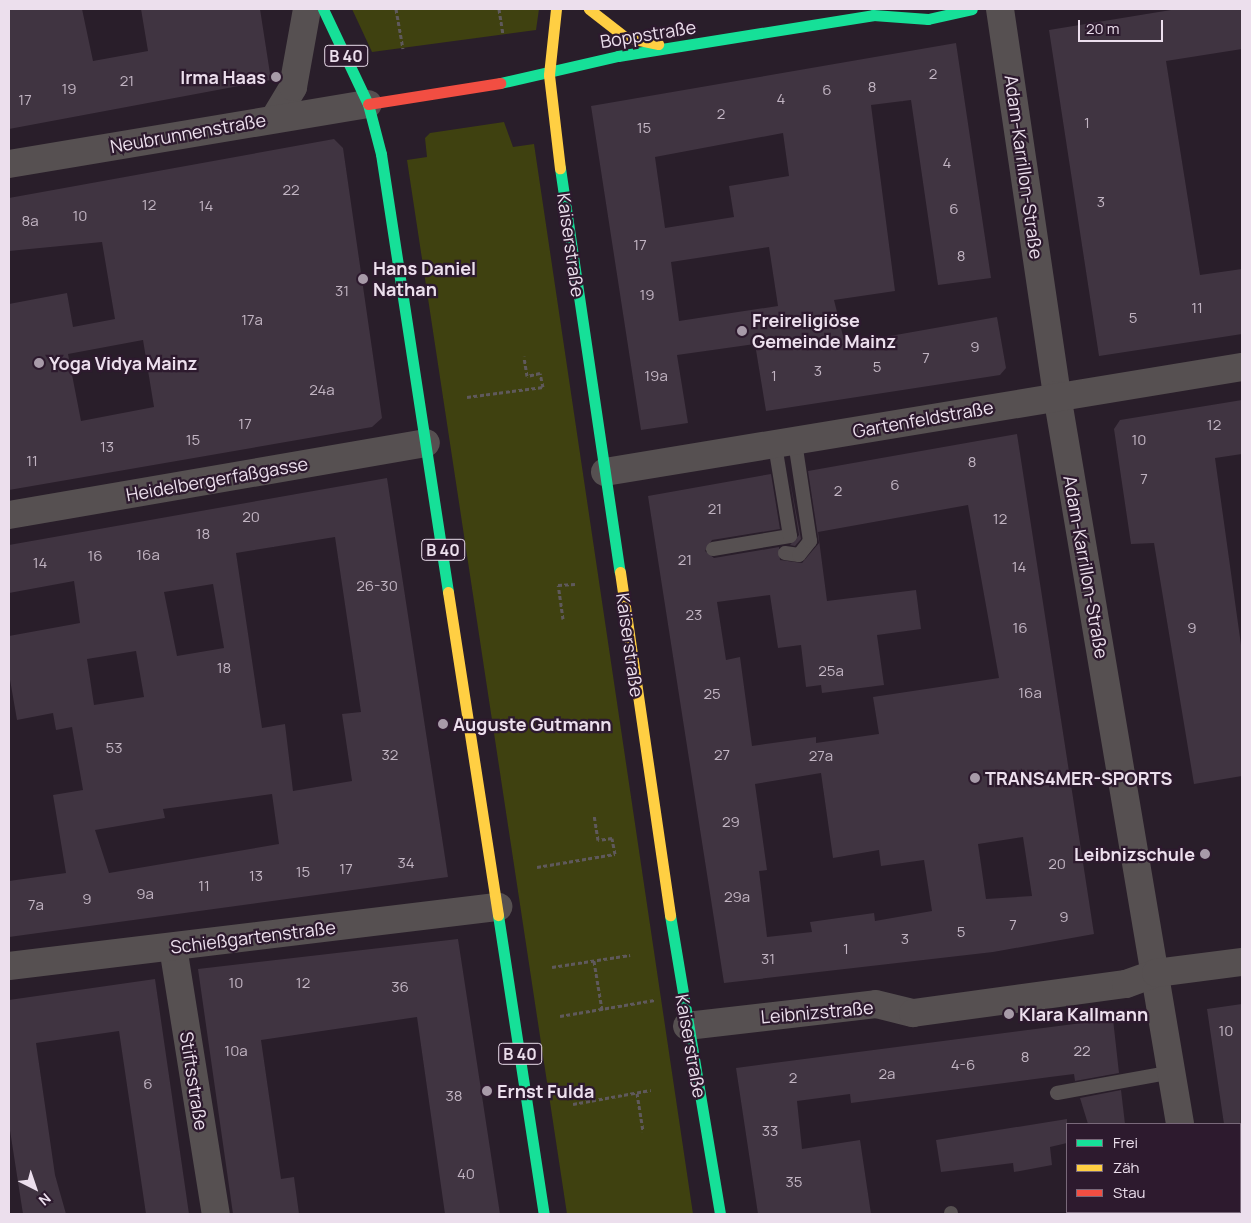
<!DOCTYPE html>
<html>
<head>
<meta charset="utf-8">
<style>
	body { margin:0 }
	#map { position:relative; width:1251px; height:1223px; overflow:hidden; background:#291e2a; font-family:Manrope,sans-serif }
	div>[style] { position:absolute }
	.green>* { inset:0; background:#3f4110 }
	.building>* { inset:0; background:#403441 }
	.path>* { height:3px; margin-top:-1.5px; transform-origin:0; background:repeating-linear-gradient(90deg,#5f595c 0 4px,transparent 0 6.5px) }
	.lane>* { height:14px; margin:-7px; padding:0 7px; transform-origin:7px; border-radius:7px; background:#565051 }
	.street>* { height:28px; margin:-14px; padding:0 14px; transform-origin:14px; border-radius:14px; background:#565051 }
	.fast>* { height:11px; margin:-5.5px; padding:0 5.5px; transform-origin:5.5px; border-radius:5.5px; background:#16e098 }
	.slow>* { height:11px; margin:-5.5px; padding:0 5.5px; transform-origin:5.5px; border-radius:5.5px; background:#ffcf43 }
	.jam>* { height:11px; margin:-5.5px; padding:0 5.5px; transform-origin:5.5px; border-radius:5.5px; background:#f24e42 }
	.dots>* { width:14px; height:14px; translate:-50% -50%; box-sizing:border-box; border:2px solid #2d1a2e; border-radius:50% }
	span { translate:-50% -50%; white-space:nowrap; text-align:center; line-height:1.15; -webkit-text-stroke:4.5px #2d1a2e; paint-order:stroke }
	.number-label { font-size:15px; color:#c1b4c2 }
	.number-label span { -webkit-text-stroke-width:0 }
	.shield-label span { padding:1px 4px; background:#2d1a2e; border:1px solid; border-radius:4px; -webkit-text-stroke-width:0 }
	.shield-label { font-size:16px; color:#ecdfed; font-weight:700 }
	.street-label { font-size:18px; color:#ecdfed }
	.poi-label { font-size:18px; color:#ecdfed; font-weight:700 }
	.right { translate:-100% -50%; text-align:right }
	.left { translate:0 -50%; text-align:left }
	.frame { position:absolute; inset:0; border:10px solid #ecdfed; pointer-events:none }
	.legend { position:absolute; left:1066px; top:1123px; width:175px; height:90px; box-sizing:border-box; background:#2d1a2e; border:1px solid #79697a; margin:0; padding:6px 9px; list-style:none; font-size:15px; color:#ecdfed }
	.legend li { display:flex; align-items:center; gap:10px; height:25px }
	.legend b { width:25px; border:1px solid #79697a }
	.north { position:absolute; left:10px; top:1163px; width:50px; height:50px; -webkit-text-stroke:4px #2d1a2e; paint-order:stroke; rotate:139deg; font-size:14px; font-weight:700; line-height:20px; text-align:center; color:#ecdfed }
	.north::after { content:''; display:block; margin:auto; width:18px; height:22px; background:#ecdfed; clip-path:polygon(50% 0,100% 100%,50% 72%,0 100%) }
	.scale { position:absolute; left:1078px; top:20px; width:85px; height:22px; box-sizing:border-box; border:2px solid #ecdfed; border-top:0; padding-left:6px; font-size:15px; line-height:18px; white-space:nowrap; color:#ecdfed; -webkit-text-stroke:4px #2d1a2e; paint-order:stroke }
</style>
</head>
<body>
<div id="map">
	<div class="green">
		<div style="clip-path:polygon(352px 9px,539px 9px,536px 30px,372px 52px)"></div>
		<div style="clip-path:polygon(504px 122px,513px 147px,534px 144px,693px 1214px,567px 1214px,407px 160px,427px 157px,425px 138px,430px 133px)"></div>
	</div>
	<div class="building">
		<div style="clip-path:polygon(9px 9px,82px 9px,93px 61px,148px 51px,141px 9px,260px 9px,271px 80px,9px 129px)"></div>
		<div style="clip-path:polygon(1177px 9px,1242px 9px,1242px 49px,1166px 61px,1200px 275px,1242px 269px,1242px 334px,1099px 356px,1049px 30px)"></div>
		<div style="clip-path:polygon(evenodd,956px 43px,991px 278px,938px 285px,911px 100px,871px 105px,895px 291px,834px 300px,845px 344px,997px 317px,1006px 368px,1000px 375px,766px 411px,755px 344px,677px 355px,688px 423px,641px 430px,591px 106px,956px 43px,783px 133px,789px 176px,729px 186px,734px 217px,665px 228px,655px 157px,783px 133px,956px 43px,769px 247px,778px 306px,679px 321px,671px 262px,769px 247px)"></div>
		<div style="clip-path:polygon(evenodd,334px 139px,343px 148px,382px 418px,372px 427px,9px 490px,9px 304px,67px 293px,73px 327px,115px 319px,102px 242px,9px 251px,9px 198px,334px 139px,143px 340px,154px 407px,81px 421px,68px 354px,143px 340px)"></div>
		<div style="clip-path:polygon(1242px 400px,1242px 454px,1215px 458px,1242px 652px,1242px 776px,1194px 784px,1154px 543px,1131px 544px,1114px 429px,1120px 420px)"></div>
		<div style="clip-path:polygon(evenodd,1017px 434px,1094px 934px,993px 952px,724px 983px,648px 496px,771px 474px,780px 529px,712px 540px,705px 551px,714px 558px,779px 547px,780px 560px,802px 563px,819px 543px,808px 471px,1017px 434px,968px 505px,999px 678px,873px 697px,879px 734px,816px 743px,816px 737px,752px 746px,740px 657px,726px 660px,717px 602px,770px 595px,778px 648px,801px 645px,806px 687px,821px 685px,822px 693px,884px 685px,877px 635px,921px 629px,916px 590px,827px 601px,818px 532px,968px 505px,1017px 434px,821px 773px,833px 858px,879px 850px,881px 866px,924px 860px,932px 911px,875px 921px,874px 913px,810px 922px,812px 932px,767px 937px,759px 871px,767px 870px,755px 784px,821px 773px,1017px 434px,1023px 837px,1032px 896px,986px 899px,978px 844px,1023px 837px)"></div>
		<div style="clip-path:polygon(789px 475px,801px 539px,795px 546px,790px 545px,799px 535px)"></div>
		<div style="clip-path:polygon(evenodd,387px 478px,448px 877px,9px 937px,9px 881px,66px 873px,53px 795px,83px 790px,72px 727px,56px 730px,53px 713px,17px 720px,9px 674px,9px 636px,80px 623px,74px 581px,9px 593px,9px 545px,387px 478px,335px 537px,361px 712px,342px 714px,352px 781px,293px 791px,285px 724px,262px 728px,236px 553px,335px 537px,387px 478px,213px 584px,224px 648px,177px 656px,164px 592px,213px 584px,387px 478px,136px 651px,144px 697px,94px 705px,87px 659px,136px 651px,387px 478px,272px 794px,279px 844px,109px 873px,95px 830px,165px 818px,163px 809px,272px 794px)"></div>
		<div style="clip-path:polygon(458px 939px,500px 1214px,445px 1214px,417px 1017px,261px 1040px,281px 1179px,294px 1177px,299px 1214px,233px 1214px,198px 969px)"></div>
		<div style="clip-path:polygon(155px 979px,189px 1214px,146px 1214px,119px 1031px,36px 1043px,55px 1175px,66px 1214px,23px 1214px,9px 1124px,9px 1000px)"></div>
		<div style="clip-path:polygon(1242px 1004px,1242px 1155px,1240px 1155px,1240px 1124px,1224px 1124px,1207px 1009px)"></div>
		<div style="clip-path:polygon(1113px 1019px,1119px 1073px,1075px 1081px,1074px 1074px,1050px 1077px,851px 1103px,850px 1094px,797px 1101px,802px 1149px,860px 1140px,871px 1214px,758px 1214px,736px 1068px)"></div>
		<div style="clip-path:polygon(1121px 1090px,1125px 1124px,1088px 1124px,1080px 1098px)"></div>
		<div style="clip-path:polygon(1067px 1119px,1067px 1143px,1050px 1147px,1052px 1165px,1014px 1172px,1013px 1163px,941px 1172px,936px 1140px)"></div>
	</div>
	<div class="path">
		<div style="left:396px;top:9px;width:40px;rotate:80deg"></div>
		<div style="left:499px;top:9px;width:25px;rotate:81deg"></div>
		<div style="left:467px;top:397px;width:77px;rotate:-7.5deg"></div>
		<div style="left:543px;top:387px;width:14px;rotate:-102deg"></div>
		<div style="left:540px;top:373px;width:13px;rotate:167deg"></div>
		<div style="left:527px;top:376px;width:20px;rotate:-99deg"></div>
		<div style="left:563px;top:619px;width:34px;rotate:-98deg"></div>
		<div style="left:558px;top:585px;width:17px;rotate:-3deg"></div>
		<div style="left:537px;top:867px;width:79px;rotate:-9.5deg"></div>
		<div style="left:615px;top:854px;width:16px;rotate:-101deg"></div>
		<div style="left:612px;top:838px;width:14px;rotate:172deg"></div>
		<div style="left:598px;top:840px;width:24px;rotate:-99deg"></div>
		<div style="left:594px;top:961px;width:50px;rotate:80.7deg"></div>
		<div style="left:552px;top:967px;width:79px;rotate:-8.7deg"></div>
		<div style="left:560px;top:1016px;width:96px;rotate:-9.6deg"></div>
		<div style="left:637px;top:1093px;width:39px;rotate:81deg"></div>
		<div style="left:573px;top:1104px;width:79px;rotate:-10.2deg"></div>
	</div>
	<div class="lane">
		<div style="left:713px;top:549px;width:78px;rotate:-9.6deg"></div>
		<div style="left:790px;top:536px;width:92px;rotate:-99.4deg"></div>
		<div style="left:785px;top:553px;width:14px;rotate:8deg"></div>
		<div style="left:799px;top:555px;width:18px;rotate:-52deg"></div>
		<div style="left:810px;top:541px;width:100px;rotate:-98.6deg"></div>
		<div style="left:1057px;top:1093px;width:117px;rotate:-10.3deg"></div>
		<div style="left:951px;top:1213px;width:1px;rotate:90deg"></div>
	</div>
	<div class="street">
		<div style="left:1000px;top:9px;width:390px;rotate:81.6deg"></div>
		<div style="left:1057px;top:395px;width:739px;rotate:80.42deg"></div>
		<div style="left:274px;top:119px;width:37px;rotate:-59deg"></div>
		<div style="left:293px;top:87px;width:79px;rotate:-79.8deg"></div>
		<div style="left:9px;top:164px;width:364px;rotate:-9.5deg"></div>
		<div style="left:605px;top:472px;width:646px;rotate:-9.36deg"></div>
		<div style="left:9px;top:515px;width:423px;rotate:-9.8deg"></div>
		<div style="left:173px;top:947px;width:270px;rotate:80.9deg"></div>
		<div style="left:9px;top:966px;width:493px;rotate:-6.9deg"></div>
		<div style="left:687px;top:1026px;width:190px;rotate:-6.6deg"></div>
		<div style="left:876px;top:1004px;width:38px;rotate:14deg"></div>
		<div style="left:913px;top:1013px;width:215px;rotate:-7.8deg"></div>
		<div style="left:1126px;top:984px;width:32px;rotate:-20deg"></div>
		<div style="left:1156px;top:973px;width:87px;rotate:-7.3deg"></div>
		<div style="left:1194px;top:1212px;width:2px;rotate:90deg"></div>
	</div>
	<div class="fast">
		<div style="left:323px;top:9px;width:105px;rotate:64.7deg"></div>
		<div style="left:368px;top:104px;width:52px;rotate:75.4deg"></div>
		<div style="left:381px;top:154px;width:443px;rotate:81.3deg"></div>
		<div style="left:500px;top:83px;width:121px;rotate:-12.9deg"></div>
		<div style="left:618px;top:56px;width:258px;rotate:-9.1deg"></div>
		<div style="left:873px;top:15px;width:55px;rotate:4.2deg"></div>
		<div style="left:928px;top:19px;width:45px;rotate:-12.8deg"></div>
		<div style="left:560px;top:168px;width:408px;rotate:81.6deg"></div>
		<div style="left:498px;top:915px;width:303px;rotate:81.3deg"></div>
		<div style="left:670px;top:915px;width:303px;rotate:80.5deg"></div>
	</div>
	<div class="slow">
		<div style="left:556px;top:9px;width:66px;rotate:96.1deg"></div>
		<div style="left:549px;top:75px;width:94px;rotate:83.3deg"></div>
		<div style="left:589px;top:9px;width:46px;rotate:37.9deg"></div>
		<div style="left:625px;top:37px;width:34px;rotate:12deg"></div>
		<div style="left:620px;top:572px;width:347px;rotate:81.7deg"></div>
		<div style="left:448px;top:592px;width:327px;rotate:81.2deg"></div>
	</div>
	<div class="jam">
		<div style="left:368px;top:104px;width:134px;rotate:-9deg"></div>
	</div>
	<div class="dots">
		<div style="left:276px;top:77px;background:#a89ba9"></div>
		<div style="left:363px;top:279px;background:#a89ba9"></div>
		<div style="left:742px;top:331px;background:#a89ba9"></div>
		<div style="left:39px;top:363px;background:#a89ba9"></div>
		<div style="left:443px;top:724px;background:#a89ba9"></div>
		<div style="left:975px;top:778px;background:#a89ba9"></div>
		<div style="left:1205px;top:854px;background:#a89ba9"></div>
		<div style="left:1009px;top:1014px;background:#a89ba9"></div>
		<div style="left:487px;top:1091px;background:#a89ba9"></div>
	</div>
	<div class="number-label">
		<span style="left:933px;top:74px">2</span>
		<span style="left:127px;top:81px">21</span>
		<span style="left:872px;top:87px">8</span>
		<span style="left:69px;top:89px">19</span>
		<span style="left:827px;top:90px">6</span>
		<span style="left:781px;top:99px">4</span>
		<span style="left:25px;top:100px">17</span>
		<span style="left:721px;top:114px">2</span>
		<span style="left:1087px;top:123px">1</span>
		<span style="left:644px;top:128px">15</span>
		<span style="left:947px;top:163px">4</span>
		<span style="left:291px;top:190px">22</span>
		<span style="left:1101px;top:202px">3</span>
		<span style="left:149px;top:205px">12</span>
		<span style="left:206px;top:206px">14</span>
		<span style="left:954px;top:209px">6</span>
		<span style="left:80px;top:216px">10</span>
		<span style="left:30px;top:221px">8a</span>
		<span style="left:640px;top:245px">17</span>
		<span style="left:961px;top:256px">8</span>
		<span style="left:342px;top:291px">31</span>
		<span style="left:647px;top:295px">19</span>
		<span style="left:1197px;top:308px">11</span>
		<span style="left:1133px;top:318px">5</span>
		<span style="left:252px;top:320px">17a</span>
		<span style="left:975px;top:347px">9</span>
		<span style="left:926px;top:358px">7</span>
		<span style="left:877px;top:367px">5</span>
		<span style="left:818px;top:371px">3</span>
		<span style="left:656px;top:376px">19a</span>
		<span style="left:774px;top:376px">1</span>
		<span style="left:322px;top:390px">24a</span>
		<span style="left:245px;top:424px">17</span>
		<span style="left:1214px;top:425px">12</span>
		<span style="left:193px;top:440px">15</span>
		<span style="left:1139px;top:440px">10</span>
		<span style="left:107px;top:447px">13</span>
		<span style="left:32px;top:461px">11</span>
		<span style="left:972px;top:462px">8</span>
		<span style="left:1144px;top:479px">7</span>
		<span style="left:895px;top:485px">6</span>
		<span style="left:838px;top:491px">2</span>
		<span style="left:715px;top:509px">21</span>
		<span style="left:251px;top:517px">20</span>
		<span style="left:1000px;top:519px">12</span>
		<span style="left:203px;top:534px">18</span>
		<span style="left:148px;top:555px">16a</span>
		<span style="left:95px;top:556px">16</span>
		<span style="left:685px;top:560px">21</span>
		<span style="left:40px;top:563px">14</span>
		<span style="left:1019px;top:567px">14</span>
		<span style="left:377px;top:586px">26-30</span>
		<span style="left:694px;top:615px">23</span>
		<span style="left:1020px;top:628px">16</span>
		<span style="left:1192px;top:628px">9</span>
		<span style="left:224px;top:668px">18</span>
		<span style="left:831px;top:671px">25a</span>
		<span style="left:1030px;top:693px">16a</span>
		<span style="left:712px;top:694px">25</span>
		<span style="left:114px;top:748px">53</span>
		<span style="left:390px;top:755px">32</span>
		<span style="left:722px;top:755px">27</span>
		<span style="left:821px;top:756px">27a</span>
		<span style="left:731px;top:822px">29</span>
		<span style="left:406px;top:863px">34</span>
		<span style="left:1057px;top:864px">20</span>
		<span style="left:346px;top:869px">17</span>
		<span style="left:303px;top:872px">15</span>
		<span style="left:256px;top:876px">13</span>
		<span style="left:204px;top:886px">11</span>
		<span style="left:145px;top:894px">9a</span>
		<span style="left:737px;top:897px">29a</span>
		<span style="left:87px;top:899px">9</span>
		<span style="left:36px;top:905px">7a</span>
		<span style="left:1064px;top:917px">9</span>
		<span style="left:1013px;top:925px">7</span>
		<span style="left:961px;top:932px">5</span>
		<span style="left:905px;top:939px">3</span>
		<span style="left:846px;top:949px">1</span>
		<span style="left:768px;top:959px">31</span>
		<span style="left:236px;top:983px">10</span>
		<span style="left:303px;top:983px">12</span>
		<span style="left:400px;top:987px">36</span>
		<span style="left:1226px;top:1031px">10</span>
		<span style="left:236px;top:1051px">10a</span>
		<span style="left:1082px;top:1051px">22</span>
		<span style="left:1025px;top:1057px">8</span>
		<span style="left:963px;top:1065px">4-6</span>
		<span style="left:887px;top:1074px">2a</span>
		<span style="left:793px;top:1078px">2</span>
		<span style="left:148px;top:1084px">6</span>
		<span style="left:454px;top:1096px">38</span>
		<span style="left:770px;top:1131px">33</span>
		<span style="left:466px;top:1174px">40</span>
		<span style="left:794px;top:1182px">35</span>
	</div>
	<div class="shield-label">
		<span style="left:346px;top:56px">B 40</span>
		<span style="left:443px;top:550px">B 40</span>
		<span style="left:520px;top:1054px">B 40</span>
	</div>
	<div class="street-label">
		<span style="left:648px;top:34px;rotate:-9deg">Boppstraße</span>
		<span style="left:188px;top:133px;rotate:-10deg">Neubrunnenstraße</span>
		<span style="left:1024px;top:167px;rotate:82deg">Adam-Karrillon-Straße</span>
		<span style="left:571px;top:245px;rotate:82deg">Kaiserstraße</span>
		<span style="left:923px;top:419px;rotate:-10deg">Gartenfeldstraße</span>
		<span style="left:217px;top:479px;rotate:-10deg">Heidelbergerfaßgasse</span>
		<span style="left:1086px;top:567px;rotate:80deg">Adam-Karrillon-Straße</span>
		<span style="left:630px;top:645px;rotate:82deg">Kaiserstraße</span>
		<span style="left:253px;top:937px;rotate:-7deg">Schießgartenstraße</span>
		<span style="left:817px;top:1012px;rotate:-5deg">Leibnizstraße</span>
		<span style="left:691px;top:1046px;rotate:80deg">Kaiserstraße</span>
		<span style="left:194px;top:1081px;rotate:81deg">Stiftsstraße</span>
	</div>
	<div class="poi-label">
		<span class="right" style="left:266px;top:77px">Irma Haas</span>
		<span class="left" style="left:373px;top:279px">Hans Daniel<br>Nathan</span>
		<span class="left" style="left:752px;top:331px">Freireligiöse<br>Gemeinde Mainz</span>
		<span class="left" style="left:49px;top:363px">Yoga Vidya Mainz</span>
		<span class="left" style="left:453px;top:724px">Auguste Gutmann</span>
		<span class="left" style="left:985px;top:778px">TRANS4MER-SPORTS</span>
		<span class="right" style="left:1195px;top:854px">Leibnizschule</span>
		<span class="left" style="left:1019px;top:1014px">Klara Kallmann</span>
		<span class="left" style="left:497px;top:1091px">Ernst Fulda</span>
	</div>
	<div class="frame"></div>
	<ul class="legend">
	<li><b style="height:6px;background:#16e098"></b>Frei</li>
	<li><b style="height:6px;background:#ffcf43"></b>Zäh</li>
	<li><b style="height:6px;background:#f24e42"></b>Stau</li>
	</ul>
	<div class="north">N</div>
	<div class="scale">20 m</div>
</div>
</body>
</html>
